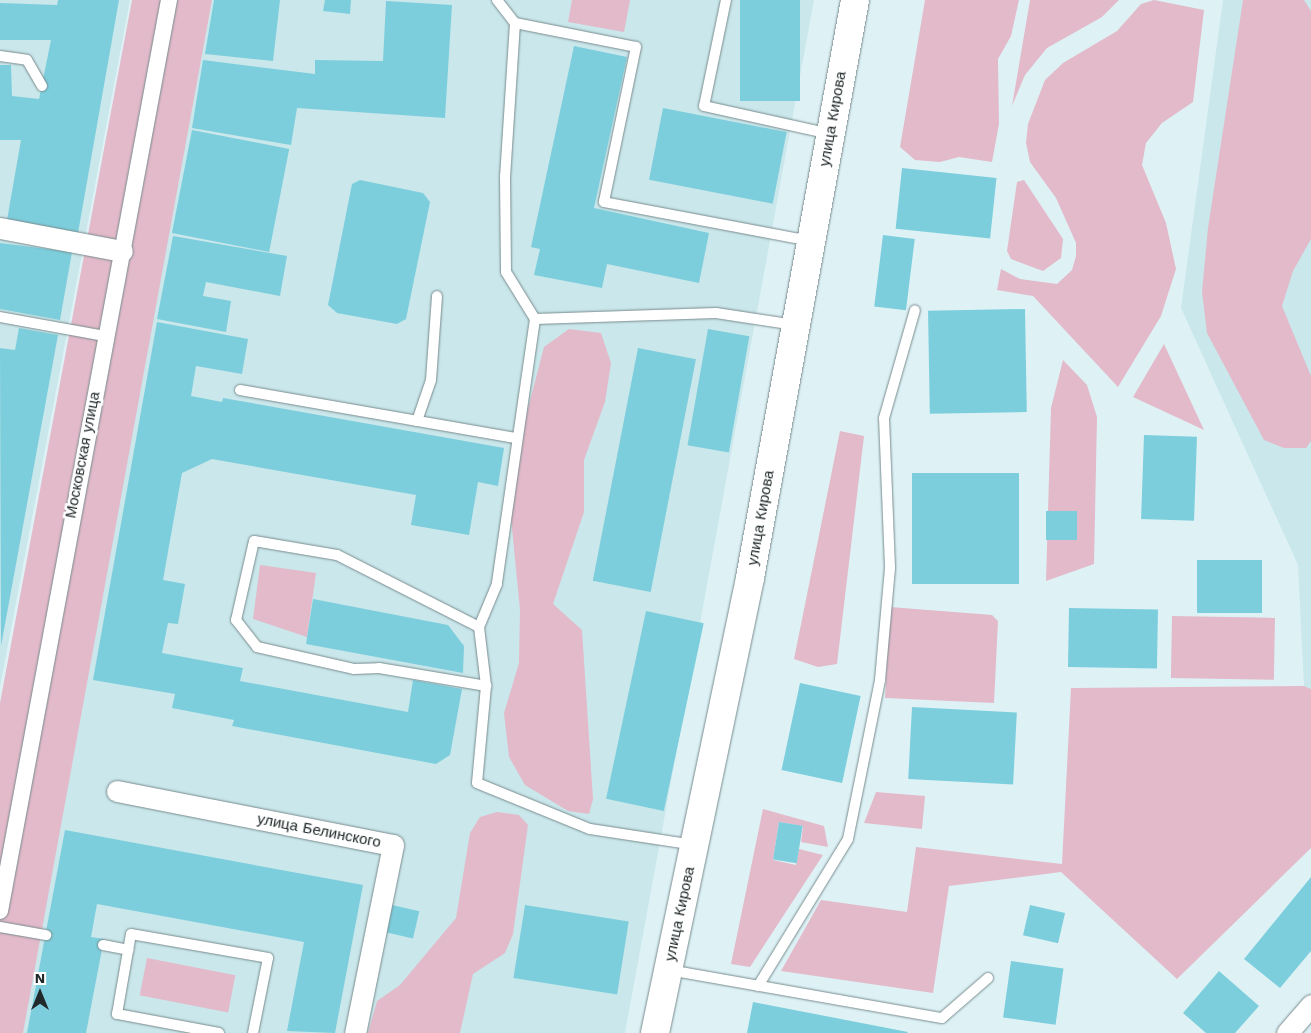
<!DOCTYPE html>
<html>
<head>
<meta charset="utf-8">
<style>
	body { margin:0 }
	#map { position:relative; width:1311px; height:1033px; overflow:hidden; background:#def2f6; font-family:"Work Sans",sans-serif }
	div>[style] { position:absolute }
	.built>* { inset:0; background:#cae7eb }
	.green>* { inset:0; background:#e3baca; transform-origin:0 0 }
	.building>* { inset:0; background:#7dcedc; transform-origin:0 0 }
	.roads { filter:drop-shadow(0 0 1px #798b8e) drop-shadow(0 0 1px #798b8e) }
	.service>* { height:10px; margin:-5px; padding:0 5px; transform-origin:5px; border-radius:5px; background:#fff }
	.pedestrian>* { height:16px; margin:-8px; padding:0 8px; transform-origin:8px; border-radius:8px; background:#fff }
	.minor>* { height:21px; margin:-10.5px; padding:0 10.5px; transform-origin:10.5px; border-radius:10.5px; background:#fff }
	.primary>* { height:28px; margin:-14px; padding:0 14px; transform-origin:14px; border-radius:14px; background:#fff }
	span { translate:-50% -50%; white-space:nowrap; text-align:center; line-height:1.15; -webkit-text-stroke:5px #fff; paint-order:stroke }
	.street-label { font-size:15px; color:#21292a }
	.north { position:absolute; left:15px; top:968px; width:50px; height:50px; -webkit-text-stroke:4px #fff; paint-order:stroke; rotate:0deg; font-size:14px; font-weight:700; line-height:20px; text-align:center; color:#21292a }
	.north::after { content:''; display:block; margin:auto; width:18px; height:22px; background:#21292a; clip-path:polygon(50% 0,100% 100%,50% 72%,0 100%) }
</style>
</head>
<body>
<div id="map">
	<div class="built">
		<div style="clip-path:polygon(0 0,130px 0,0 687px)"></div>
		<div style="clip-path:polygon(208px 0,814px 0,625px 1033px,19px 1033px)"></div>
		<div style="clip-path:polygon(1223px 0,1311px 0,1311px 689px,1304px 686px,1298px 565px,1181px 308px)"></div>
	</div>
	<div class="green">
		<div style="clip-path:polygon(132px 0,212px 0,23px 1033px,0 1033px,0 703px)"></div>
		<div style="clip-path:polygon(572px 0,630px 0,624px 32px,568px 22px)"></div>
		<div style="clip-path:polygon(925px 0,1019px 0,1011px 36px,998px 59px,999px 124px,992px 162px,959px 157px,940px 162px,915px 160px,900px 147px)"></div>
		<div style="clip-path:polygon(1030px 0,1119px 0,1102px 17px,1047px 48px,1025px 75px,1012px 106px)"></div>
		<div style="clip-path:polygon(1154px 0,1204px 10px,1193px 102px,1162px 123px,1146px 143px,1142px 165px,1166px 223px,1176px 269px,1161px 316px,1118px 387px,1033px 296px,997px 290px,1001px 269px,1020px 279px,1057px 284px,1072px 270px,1076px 256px,1076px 243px,1056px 198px,1030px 162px,1026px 143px,1028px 124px,1045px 80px,1063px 63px,1117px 31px,1141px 4px)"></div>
		<div style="clip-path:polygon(1243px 0,1304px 0,1311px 11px,1311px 239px,1293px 271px,1282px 306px,1311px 376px,1311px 441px,1306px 448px,1284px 448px,1264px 440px,1207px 333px,1202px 292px,1208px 228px)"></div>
		<div style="clip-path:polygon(1024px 180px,1063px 239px,1061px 258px,1043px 271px,1011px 259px,1007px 251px,1017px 182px)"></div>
		<div style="clip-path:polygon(569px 329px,601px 333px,611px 363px,605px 402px,584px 460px,584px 512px,553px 604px,582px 630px,593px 799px,589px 814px,568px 811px,525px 785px,509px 757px,504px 713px,519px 663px,520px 610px,511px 518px,518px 447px,544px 347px)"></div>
		<div style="clip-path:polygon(1164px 344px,1204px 430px,1133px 397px)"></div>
		<div style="clip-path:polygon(1063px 360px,1087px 385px,1097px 417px,1094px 564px,1046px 581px,1051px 408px)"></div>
		<div style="clip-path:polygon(840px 431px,864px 436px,837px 664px,818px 667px,794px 659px)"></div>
		<div style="clip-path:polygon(260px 565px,316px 573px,307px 637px,253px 619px)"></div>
		<div style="clip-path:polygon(890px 607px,992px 615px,998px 621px,994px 703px,885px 698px)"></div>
		<div style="left:1172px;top:616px;width:103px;height:62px;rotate:1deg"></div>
		<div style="clip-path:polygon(1304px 686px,1311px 689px,1311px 848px,1177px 979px,1061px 872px,949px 886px,933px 993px,781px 971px,821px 900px,907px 912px,916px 847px,1062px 864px,1071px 688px)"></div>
		<div style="clip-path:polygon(876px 792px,925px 796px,922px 829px,864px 823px)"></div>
		<div style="clip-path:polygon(763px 809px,824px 826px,828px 847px,801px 842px,803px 826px,779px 822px,773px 860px,796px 865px,799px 849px,823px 855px,750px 967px,731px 964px)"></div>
		<div style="clip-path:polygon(497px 812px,519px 815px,528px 825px,513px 934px,505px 953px,473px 974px,460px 1033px,368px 1033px,377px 1001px,400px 985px,456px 918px,470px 833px,480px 817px)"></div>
		<div style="left:147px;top:958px;width:90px;height:38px;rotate:11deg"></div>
	</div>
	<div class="building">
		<div style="clip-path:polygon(58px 0,119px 0,78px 233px,7px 220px,21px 140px,0 140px,0 65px,11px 65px,12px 96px,39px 99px,51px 40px,0 40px,0 3px,57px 5px)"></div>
		<div style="clip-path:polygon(214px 0,280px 0,273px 61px,205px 54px)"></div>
		<div style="clip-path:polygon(325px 0,351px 0,350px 14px,323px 11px)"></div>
		<div style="left:740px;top:0;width:60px;height:101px"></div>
		<div style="clip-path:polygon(386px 1px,452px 5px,445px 118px,297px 108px,291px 145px,192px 128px,203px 60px,315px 74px,315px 60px,383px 61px)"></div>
		<div style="clip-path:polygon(574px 46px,627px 57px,594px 208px,709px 233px,699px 283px,607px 264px,602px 288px,534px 275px,540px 249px,531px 247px)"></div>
		<div style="left:663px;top:108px;width:126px;height:73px;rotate:11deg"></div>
		<div style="left:192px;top:130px;width:99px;height:105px;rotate:11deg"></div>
		<div style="left:902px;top:168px;width:95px;height:61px;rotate:6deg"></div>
		<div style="clip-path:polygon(360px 180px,423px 193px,430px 202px,406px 319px,397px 324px,337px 313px,328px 305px,352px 184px)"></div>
		<div style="left:883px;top:235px;width:32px;height:72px;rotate:7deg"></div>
		<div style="clip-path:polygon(173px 236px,287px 256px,280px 296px,206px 282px,203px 296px,231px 301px,226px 332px,157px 319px)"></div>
		<div style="clip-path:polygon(0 243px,72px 252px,60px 320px,0 309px)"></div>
		<div style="left:1025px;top:309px;width:103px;height:97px;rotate:89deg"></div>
		<div style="clip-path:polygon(157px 322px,248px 339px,242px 374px,196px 366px,191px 396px,222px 402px,223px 398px,504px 448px,498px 486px,478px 482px,469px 535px,411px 525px,416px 495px,212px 459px,182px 473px,163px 580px,185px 584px,178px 624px,168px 623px,162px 653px,243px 668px,240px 681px,408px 712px,413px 680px,462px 689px,450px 755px,436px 764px,232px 726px,234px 720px,172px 708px,175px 694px,93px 680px)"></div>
		<div style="clip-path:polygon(19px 328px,58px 335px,1px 646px,0 348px,15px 350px)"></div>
		<div style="left:708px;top:329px;width:42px;height:118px;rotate:10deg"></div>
		<div style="left:638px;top:348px;width:59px;height:237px;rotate:11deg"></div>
		<div style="left:1144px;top:435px;width:53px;height:84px;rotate:2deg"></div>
		<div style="left:912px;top:473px;width:107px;height:111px"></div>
		<div style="left:1046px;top:511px;width:31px;height:29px"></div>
		<div style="left:1197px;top:560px;width:65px;height:53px"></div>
		<div style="clip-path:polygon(313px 599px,448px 625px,464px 646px,463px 673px,306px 644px)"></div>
		<div style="left:1069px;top:608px;width:89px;height:59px;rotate:1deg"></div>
		<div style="left:646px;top:611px;width:59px;height:192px;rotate:12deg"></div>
		<div style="left:800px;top:683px;width:62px;height:89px;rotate:12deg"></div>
		<div style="left:912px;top:707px;width:105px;height:72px;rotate:3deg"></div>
		<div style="left:779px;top:822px;width:24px;height:38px;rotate:9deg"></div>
		<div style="clip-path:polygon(65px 830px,363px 885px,335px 1033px,287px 1031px,304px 942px,97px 904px,91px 937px,104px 939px,86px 1033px,27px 1033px)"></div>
		<div style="clip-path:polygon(1311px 877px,1311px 951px,1280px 988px,1244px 959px)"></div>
		<div style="left:392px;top:905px;width:28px;height:28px;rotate:13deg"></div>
		<div style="left:525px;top:905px;width:105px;height:74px;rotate:9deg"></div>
		<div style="left:1030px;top:905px;width:36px;height:31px;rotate:13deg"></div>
		<div style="left:1011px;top:961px;width:53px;height:57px;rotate:8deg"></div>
		<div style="clip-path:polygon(1219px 971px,1259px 1006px,1235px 1033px,1206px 1033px,1183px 1013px)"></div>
		<div style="clip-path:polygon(753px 1002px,908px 1032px,907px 1033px,747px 1033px)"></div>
	</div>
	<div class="roads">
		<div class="service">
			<div style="left:497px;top:0;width:29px;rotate:52deg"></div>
			<div style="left:515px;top:23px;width:153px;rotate:93.7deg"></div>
			<div style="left:505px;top:176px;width:96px;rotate:89.4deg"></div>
			<div style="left:506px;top:272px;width:55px;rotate:58.3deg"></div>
			<div style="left:535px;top:319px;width:181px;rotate:-1.9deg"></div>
			<div style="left:716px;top:313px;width:80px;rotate:8.6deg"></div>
			<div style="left:726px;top:0;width:108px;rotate:101.7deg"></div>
			<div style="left:704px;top:106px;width:129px;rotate:12.5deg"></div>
			<div style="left:515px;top:23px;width:123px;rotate:11.2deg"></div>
			<div style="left:636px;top:47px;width:158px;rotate:101.7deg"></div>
			<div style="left:604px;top:202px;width:210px;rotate:10.7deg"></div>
			<div style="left:0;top:56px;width:27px;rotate:8deg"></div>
			<div style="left:27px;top:60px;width:30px;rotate:60deg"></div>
			<div style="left:0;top:317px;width:107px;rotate:10.3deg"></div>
			<div style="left:535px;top:319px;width:268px;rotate:98.2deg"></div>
			<div style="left:497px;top:584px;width:47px;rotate:112.7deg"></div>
			<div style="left:479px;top:627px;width:59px;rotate:83.2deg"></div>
			<div style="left:486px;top:686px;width:97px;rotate:95.3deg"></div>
			<div style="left:477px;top:783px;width:122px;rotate:22.2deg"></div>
			<div style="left:590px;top:829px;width:105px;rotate:8.7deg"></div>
			<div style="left:240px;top:390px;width:278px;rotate:9.9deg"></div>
			<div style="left:417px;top:421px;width:43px;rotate:-71.1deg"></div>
			<div style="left:431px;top:380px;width:84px;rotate:-85.9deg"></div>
			<div style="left:479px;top:627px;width:159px;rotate:-153.1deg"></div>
			<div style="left:337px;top:555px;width:84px;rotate:-170.4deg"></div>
			<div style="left:254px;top:541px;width:81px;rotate:102.8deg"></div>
			<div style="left:236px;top:620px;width:34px;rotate:52deg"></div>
			<div style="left:257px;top:647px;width:99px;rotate:12.8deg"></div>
			<div style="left:354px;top:669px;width:25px;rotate:-2deg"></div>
			<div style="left:379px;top:668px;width:109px;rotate:9.5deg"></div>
			<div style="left:0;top:927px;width:47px;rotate:9.9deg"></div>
			<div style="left:103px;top:945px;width:26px;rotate:11deg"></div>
			<div style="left:669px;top:970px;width:277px;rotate:10deg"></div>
			<div style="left:942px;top:1018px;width:61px;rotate:-41deg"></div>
			<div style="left:758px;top:986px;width:172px;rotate:-58.5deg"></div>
			<div style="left:848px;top:839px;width:162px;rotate:-78.6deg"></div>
			<div style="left:880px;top:680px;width:113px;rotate:-84.9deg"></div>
			<div style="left:890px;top:567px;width:149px;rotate:-92.3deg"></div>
			<div style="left:884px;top:418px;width:112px;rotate:-74deg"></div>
			<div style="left:219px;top:1033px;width:104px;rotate:-169.4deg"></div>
			<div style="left:117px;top:1014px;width:81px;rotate:-80.1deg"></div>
			<div style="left:131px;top:934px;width:139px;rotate:9.9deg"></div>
			<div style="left:268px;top:958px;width:76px;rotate:101.3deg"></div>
		</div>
		<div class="pedestrian">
			<div style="left:0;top:911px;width:927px;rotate:-79.49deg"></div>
		</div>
		<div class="minor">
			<div style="left:0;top:228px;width:124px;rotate:10.7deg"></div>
			<div style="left:117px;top:791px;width:281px;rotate:11.1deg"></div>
			<div style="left:393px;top:845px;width:192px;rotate:101.4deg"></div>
			<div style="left:1287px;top:1033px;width:37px;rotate:-49deg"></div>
		</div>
		<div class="primary">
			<div style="left:655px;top:1033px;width:465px;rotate:-78.2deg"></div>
			<div style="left:750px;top:578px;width:587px;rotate:-79.7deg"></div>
		</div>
	</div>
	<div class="street-label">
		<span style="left:833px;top:119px;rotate:-80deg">улица Кирова</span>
		<span style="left:83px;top:455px;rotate:-79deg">Московская улица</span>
		<span style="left:761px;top:518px;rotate:-80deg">улица Кирова</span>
		<span style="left:319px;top:831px;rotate:11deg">улица Белинского</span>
		<span style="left:680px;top:914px;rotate:-78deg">улица Кирова</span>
	</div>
	<div class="north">N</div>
</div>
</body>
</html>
